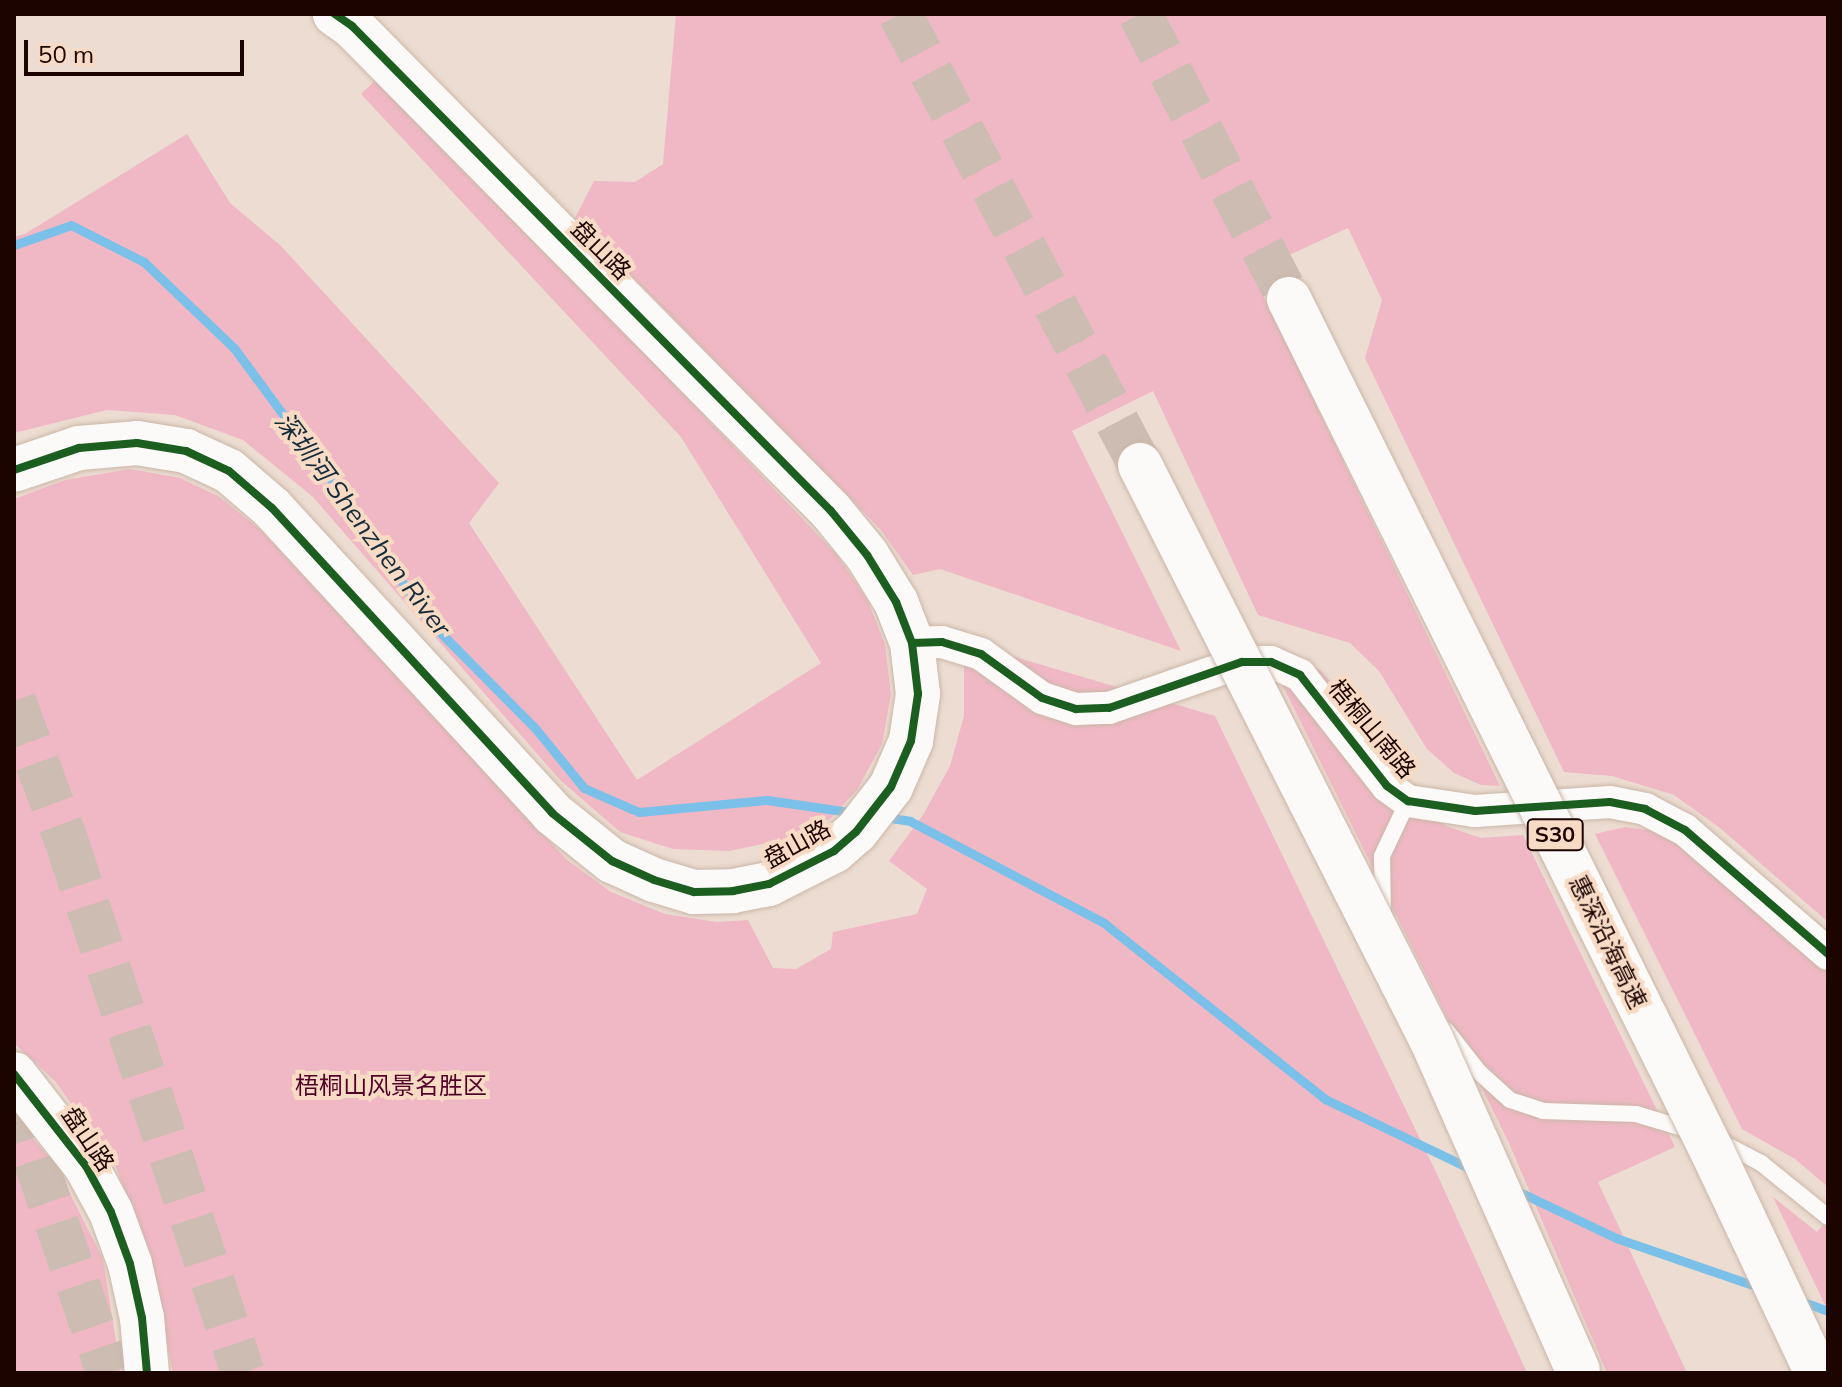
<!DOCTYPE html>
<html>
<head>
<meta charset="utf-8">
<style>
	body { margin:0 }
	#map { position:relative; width:1842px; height:1387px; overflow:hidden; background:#ecdcd1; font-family:Mulish,"Noto Sans SC",sans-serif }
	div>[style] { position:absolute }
	.green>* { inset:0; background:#f0b8c4 }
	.stream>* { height:9px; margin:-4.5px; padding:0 4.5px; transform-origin:4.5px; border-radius:4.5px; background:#7ac0e9 }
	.primary-tunnel>* { height:44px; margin-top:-22px; transform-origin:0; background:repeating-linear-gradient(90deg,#cdbcb2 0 44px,transparent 0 66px) }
	.motorway-tunnel>* { height:44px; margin-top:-22px; transform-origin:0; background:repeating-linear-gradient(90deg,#cdbcb2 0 44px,transparent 0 66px) }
	.roads { filter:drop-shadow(0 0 2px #cbb7a8) drop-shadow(0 0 2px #cbb7a8) }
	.service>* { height:16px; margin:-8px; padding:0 8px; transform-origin:8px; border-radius:8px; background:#fcfaf8 }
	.minor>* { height:32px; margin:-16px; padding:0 16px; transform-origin:16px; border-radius:16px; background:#fcfaf8 }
	.secondary>* { height:44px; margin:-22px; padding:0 22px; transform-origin:22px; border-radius:22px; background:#fcfaf8 }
	.bridges { filter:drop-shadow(0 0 2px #cbb7a8) drop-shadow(0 0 2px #cbb7a8) }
	.motorway-bridge>* { height:44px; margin:-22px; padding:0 22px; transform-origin:22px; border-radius:22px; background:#fcfaf8 }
	.cycleway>* { height:8px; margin:-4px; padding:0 4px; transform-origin:4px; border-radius:4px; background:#1b5e20 }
	span { translate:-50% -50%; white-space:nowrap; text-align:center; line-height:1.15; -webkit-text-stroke:8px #f8dbc5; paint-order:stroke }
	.shield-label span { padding:2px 6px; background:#f8dbc5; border:2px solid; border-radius:6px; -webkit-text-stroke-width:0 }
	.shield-label { font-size:22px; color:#1c0500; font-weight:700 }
	.street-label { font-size:24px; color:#1c0500 }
	.park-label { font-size:24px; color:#530029 }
	.water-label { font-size:26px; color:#162c3b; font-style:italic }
	.frame { position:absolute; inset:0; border:16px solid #1c0500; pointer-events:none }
	.scale { position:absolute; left:24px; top:40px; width:220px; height:36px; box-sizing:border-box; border:4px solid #1c0500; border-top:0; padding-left:10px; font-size:24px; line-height:28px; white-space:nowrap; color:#1c0500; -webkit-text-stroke:6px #f8dbc5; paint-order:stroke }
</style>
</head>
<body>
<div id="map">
	<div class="green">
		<div style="clip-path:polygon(676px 14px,1828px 14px,1828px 922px,1720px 828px,1674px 795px,1612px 776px,1564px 772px,1365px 358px,1382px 300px,1348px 228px,1252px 272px,1500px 786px,1481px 785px,1454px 773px,1427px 749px,1379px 671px,1350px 643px,1258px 615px,1153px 391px,1072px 431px,1181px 651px,940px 569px,913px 575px,881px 530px,575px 218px,594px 181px,635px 182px,663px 164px)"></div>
		<div style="clip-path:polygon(380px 76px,836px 554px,867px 599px,885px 644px,891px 695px,882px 744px,857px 790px,830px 819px,783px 840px,729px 851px,673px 849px,620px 832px,560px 780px,312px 496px,243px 440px,175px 415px,107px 410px,14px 433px,14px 237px,25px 234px,187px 134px,230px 203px,281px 246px,499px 483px,469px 523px,637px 780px,821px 663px,681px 437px,361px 94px)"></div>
		<div style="clip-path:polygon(130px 469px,180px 478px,218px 496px,262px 531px,567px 860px,611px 892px,665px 914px,717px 922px,748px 920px,773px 968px,796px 969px,831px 949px,833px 932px,917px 914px,927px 889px,889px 861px,923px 815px,950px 766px,964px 716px,964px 642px,1215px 716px,1437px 1174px,1527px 1373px,173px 1373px,154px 1275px,116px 1167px,55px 1081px,14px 1043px,14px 499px,65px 480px)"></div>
		<div style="clip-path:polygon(1271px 662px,1293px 662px,1319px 669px,1351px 703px,1417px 802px,1446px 826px,1481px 838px,1523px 835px,1675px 1147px,1598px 1182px,1687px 1373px,1607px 1373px,1509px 1143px)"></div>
		<div style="clip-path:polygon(1625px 827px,1655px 831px,1683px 847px,1828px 971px,1828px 1187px,1795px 1159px,1742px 1129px,1595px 834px)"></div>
		<div style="clip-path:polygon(14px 1117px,55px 1164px,103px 1259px,121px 1373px,14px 1373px)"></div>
		<div style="clip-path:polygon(1773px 1197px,1817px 1232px,1828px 1219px,1828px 1311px)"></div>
	</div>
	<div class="stream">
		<div style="left:14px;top:245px;width:60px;rotate:-19.3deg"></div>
		<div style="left:71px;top:225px;width:82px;rotate:26.9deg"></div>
		<div style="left:144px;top:262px;width:124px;rotate:43.7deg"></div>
		<div style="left:234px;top:348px;width:157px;rotate:53.6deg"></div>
		<div style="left:327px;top:474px;width:180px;rotate:55.2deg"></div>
		<div style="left:430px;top:622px;width:149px;rotate:45.3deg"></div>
		<div style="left:535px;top:728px;width:77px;rotate:50.8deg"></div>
		<div style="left:584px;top:788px;width:60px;rotate:23.6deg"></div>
		<div style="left:639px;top:812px;width:129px;rotate:-5.4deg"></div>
		<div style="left:767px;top:800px;width:90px;rotate:8.3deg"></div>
		<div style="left:883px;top:817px;width:27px;rotate:8deg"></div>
		<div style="left:910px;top:821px;width:219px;rotate:27.7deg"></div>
		<div style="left:1104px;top:923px;width:283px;rotate:38.5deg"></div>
		<div style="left:1325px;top:1099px;width:164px;rotate:25.6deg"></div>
		<div style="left:1515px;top:1190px;width:112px;rotate:25.4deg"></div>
		<div style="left:1616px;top:1238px;width:153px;rotate:19deg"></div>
		<div style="left:1798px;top:1300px;width:32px;rotate:20deg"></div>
	</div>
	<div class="primary-tunnel">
		<div style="left:14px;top:701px;width:152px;rotate:69.5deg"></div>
		<div style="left:67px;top:843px;width:558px;rotate:71.63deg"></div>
		<div style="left:14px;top:1098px;width:291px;rotate:71.1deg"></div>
	</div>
	<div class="motorway-tunnel">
		<div style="left:900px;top:14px;width:511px;rotate:61.98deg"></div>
		<div style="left:1140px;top:14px;width:322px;rotate:62.4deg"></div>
	</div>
	<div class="roads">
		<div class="service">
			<div style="left:1383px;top:913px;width:57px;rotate:-91deg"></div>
			<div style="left:1382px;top:856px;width:61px;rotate:-64.7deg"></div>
			<div style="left:1446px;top:1030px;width:53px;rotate:51.8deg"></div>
			<div style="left:1479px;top:1072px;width:42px;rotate:42.1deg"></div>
			<div style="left:1510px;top:1100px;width:35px;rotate:18deg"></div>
			<div style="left:1543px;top:1111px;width:93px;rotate:1.8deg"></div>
			<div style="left:1636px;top:1114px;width:63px;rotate:16.7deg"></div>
			<div style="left:1717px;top:1140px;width:50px;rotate:27.6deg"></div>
			<div style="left:1761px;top:1163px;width:86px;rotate:38.9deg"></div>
		</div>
		<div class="minor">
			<div style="left:912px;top:643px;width:30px;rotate:-2deg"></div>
			<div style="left:942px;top:642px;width:41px;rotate:17.1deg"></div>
			<div style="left:981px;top:654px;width:75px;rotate:35.8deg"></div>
			<div style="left:1042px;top:698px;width:36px;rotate:18deg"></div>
			<div style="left:1076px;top:709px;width:33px;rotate:-2deg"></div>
			<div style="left:1109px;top:708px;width:141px;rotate:-19.1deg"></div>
			<div style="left:1242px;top:662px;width:29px"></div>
			<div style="left:1271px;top:662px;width:32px;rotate:24deg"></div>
			<div style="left:1300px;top:675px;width:141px;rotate:51.9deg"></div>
			<div style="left:1387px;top:786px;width:26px;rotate:36deg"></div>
			<div style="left:1408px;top:801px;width:68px;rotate:8.5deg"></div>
			<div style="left:1475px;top:811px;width:135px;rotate:-3.8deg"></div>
			<div style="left:1610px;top:802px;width:36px;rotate:11deg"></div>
			<div style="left:1645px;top:809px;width:45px;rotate:27.7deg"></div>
			<div style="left:1685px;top:830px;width:189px;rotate:40.9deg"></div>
		</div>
		<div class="secondary">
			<div style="left:14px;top:470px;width:69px;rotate:-18.7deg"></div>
			<div style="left:79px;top:448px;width:58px;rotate:-4.9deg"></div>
			<div style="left:137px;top:443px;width:50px;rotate:9.3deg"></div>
			<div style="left:186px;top:451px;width:47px;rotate:24.9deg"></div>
			<div style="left:229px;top:471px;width:57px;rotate:40.7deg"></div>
			<div style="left:272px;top:508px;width:414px;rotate:47.4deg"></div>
			<div style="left:552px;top:813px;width:77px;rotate:38.7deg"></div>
			<div style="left:612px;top:861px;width:46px;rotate:24.3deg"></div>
			<div style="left:654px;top:880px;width:42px;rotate:16.7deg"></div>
			<div style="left:694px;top:892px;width:39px;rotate:-1deg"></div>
			<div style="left:733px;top:891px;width:37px;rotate:-11deg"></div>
			<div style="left:769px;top:884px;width:73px;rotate:-26.9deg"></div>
			<div style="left:834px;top:851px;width:29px;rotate:-41deg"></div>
			<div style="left:856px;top:832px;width:57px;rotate:-52.1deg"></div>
			<div style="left:891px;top:787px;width:50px;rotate:-66.5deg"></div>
			<div style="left:911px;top:741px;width:48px;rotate:-81.5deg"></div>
			<div style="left:918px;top:694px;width:51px;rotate:-96.7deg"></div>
			<div style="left:912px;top:643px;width:44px;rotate:-111.3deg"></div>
			<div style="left:896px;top:602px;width:55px;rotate:-121.7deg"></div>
			<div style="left:867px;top:555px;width:57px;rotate:-129.3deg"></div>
			<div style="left:831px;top:511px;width:682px;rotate:-134.64deg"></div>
			<div style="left:352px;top:26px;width:21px;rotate:-145deg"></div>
			<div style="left:14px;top:1074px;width:117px;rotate:52deg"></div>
			<div style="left:86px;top:1166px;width:52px;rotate:61.5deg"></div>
			<div style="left:111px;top:1212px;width:55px;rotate:69.9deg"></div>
			<div style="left:130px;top:1264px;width:55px;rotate:77.5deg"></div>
			<div style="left:142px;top:1318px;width:55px;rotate:84.8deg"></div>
		</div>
	</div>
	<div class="bridges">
		<div class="motorway-bridge">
			<div style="left:1289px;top:299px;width:951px;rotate:63.6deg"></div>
			<div style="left:1712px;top:1151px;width:246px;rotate:64.7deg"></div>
			<div style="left:1140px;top:465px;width:646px;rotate:63.12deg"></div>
			<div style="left:1432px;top:1041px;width:360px;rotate:66.1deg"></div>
		</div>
	</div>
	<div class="cycleway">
		<div style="left:14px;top:470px;width:69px;rotate:-18.7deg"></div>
		<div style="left:79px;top:448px;width:58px;rotate:-4.9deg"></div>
		<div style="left:137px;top:443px;width:50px;rotate:9.3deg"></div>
		<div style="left:186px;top:451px;width:47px;rotate:24.9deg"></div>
		<div style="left:229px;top:471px;width:57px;rotate:40.7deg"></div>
		<div style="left:272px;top:508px;width:414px;rotate:47.4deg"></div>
		<div style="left:552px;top:813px;width:77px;rotate:38.7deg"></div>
		<div style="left:612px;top:861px;width:46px;rotate:24.3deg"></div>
		<div style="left:654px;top:880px;width:42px;rotate:16.7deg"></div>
		<div style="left:694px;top:892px;width:39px;rotate:-1deg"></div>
		<div style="left:733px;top:891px;width:37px;rotate:-11deg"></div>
		<div style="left:769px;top:884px;width:73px;rotate:-26.9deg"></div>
		<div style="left:834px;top:851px;width:29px;rotate:-41deg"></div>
		<div style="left:856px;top:832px;width:57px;rotate:-52.1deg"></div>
		<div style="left:891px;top:787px;width:50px;rotate:-66.5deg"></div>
		<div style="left:911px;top:741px;width:48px;rotate:-81.5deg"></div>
		<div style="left:918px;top:694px;width:51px;rotate:-96.7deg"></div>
		<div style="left:912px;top:643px;width:44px;rotate:-111.3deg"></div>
		<div style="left:896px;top:602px;width:55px;rotate:-121.7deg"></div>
		<div style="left:867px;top:555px;width:57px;rotate:-129.3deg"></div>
		<div style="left:831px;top:511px;width:682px;rotate:-134.64deg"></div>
		<div style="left:352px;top:26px;width:21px;rotate:-145deg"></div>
		<div style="left:912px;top:643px;width:30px;rotate:-2deg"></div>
		<div style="left:942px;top:642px;width:41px;rotate:17.1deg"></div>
		<div style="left:981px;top:654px;width:75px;rotate:35.8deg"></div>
		<div style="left:1042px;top:698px;width:36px;rotate:18deg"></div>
		<div style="left:1076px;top:709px;width:33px;rotate:-2deg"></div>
		<div style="left:1109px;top:708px;width:141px;rotate:-19.1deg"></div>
		<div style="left:1242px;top:662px;width:29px"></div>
		<div style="left:1271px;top:662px;width:32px;rotate:24deg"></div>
		<div style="left:1300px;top:675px;width:141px;rotate:51.9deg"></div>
		<div style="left:1387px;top:786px;width:26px;rotate:36deg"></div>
		<div style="left:1408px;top:801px;width:68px;rotate:8.5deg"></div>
		<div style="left:1475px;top:811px;width:135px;rotate:-3.8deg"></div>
		<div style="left:1610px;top:802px;width:36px;rotate:11deg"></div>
		<div style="left:1645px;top:809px;width:45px;rotate:27.7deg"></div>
		<div style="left:1685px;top:830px;width:189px;rotate:40.9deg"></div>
		<div style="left:14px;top:1074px;width:117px;rotate:52deg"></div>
		<div style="left:86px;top:1166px;width:52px;rotate:61.5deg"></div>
		<div style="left:111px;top:1212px;width:55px;rotate:69.9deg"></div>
		<div style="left:130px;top:1264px;width:55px;rotate:77.5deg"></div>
		<div style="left:142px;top:1318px;width:55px;rotate:84.8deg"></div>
	</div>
	<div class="shield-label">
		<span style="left:1555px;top:835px">S30</span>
	</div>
	<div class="street-label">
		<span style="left:601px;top:250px;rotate:45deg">盘山路</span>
		<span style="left:1372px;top:729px;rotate:50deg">梧桐山南路</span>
		<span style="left:797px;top:844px;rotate:-29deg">盘山路</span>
		<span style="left:1608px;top:942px;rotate:64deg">惠深沿海高速</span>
		<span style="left:88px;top:1139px;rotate:56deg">盘山路</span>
	</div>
	<div class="park-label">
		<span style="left:391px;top:1086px">梧桐山风景名胜区</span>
	</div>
	<div class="water-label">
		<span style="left:363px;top:524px;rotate:53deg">深圳河 Shenzhen River</span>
	</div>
	<div class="frame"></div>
	<div class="scale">50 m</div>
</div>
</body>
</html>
